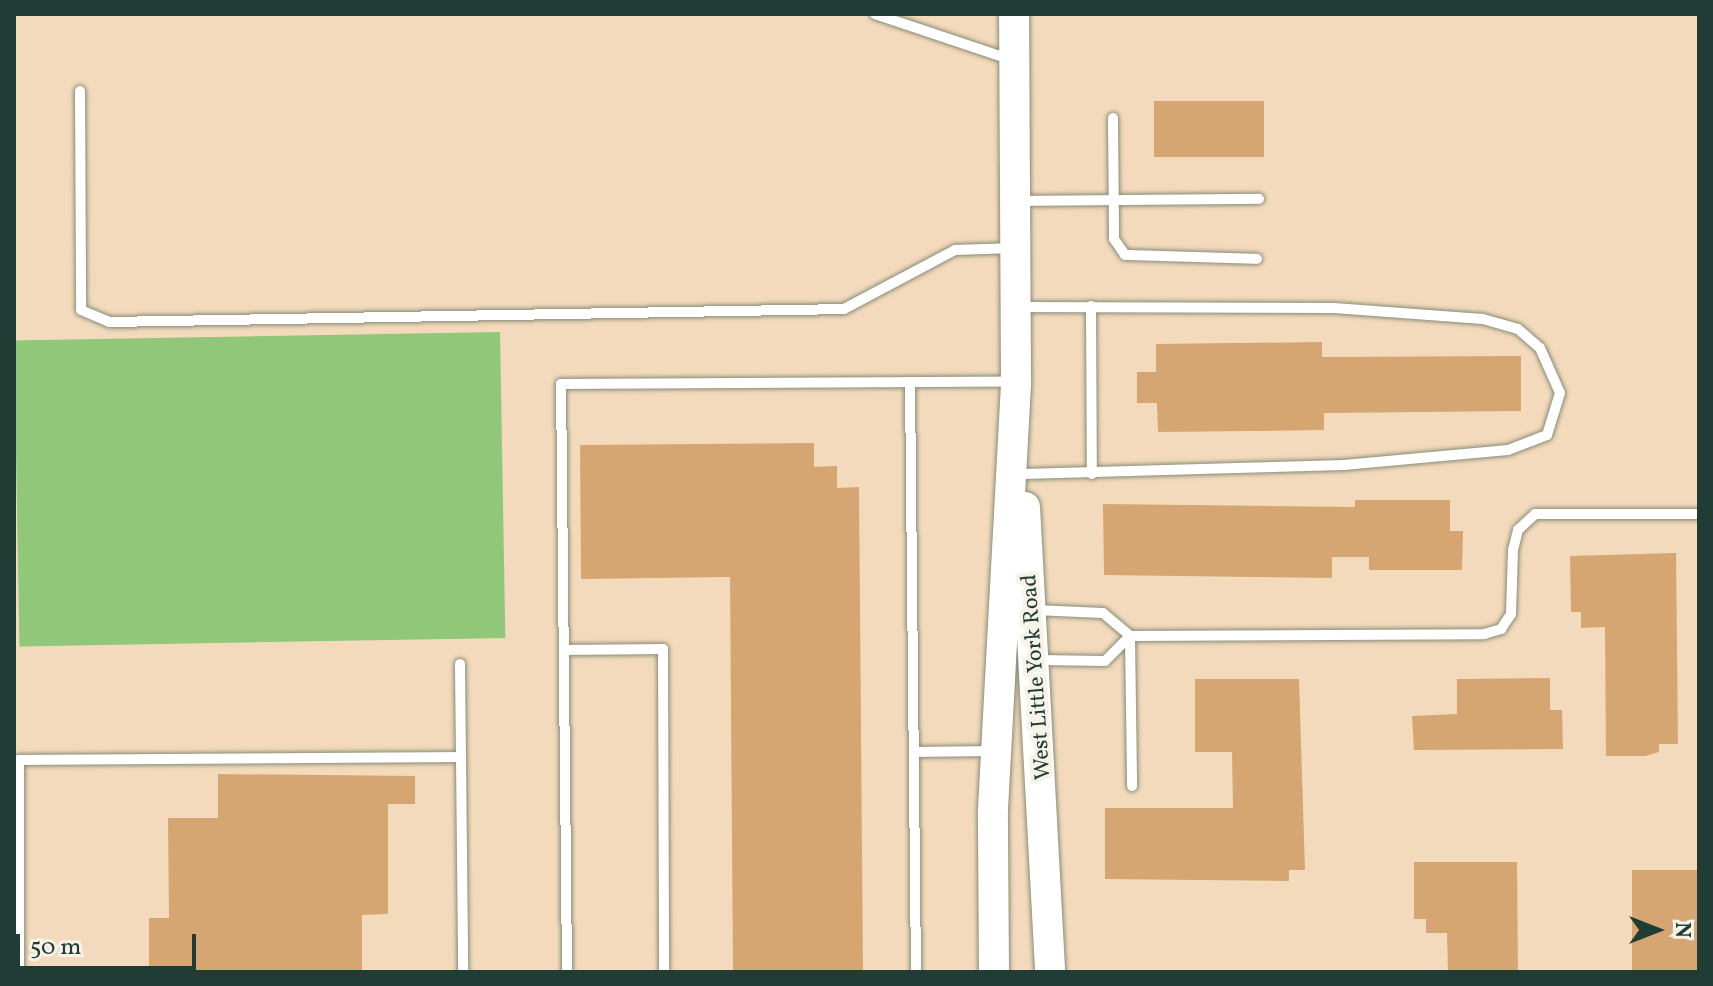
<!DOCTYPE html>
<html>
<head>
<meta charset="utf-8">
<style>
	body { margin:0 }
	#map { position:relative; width:1713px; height:986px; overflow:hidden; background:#f3dabc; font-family:Vollkorn,serif }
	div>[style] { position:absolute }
	.green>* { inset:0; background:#90c779; transform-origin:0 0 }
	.building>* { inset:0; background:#d5a671; transform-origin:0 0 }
	.roads { filter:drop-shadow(0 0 2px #898c78) drop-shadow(0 0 2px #898c78) }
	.service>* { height:10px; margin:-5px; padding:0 5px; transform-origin:5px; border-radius:5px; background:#fff }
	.secondary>* { height:30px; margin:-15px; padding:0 15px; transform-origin:15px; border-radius:15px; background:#fff }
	span { translate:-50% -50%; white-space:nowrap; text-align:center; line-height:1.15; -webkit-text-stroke:8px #f7f3e8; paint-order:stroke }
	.street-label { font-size:22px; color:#1f3d34 }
	.frame { position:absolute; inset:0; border:16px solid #1f3d34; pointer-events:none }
	.north { position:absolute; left:1617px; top:890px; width:80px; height:80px; -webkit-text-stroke:6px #f7f3e8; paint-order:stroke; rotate:90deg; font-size:22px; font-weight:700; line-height:32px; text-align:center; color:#1f3d34 }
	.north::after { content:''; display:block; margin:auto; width:28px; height:36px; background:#1f3d34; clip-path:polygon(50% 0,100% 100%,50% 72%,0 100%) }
	.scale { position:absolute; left:16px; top:934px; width:180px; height:36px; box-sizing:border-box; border:4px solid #1f3d34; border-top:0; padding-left:10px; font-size:24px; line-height:28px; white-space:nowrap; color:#1f3d34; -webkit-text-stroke:6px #f7f3e8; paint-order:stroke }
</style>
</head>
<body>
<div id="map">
	<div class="green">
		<div style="left:500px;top:332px;width:306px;height:486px;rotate:89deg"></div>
	</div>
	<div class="building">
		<div style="left:1154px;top:101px;width:110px;height:56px"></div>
		<div style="clip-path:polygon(1322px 342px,1322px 357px,1521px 356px,1521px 411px,1324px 413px,1324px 430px,1158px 432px,1157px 403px,1137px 403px,1137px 372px,1156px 372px,1156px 344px)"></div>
		<div style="clip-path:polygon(814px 443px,814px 467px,837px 466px,837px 488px,859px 487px,863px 972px,733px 972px,730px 577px,581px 579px,580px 445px)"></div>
		<div style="clip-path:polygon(1355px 500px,1450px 500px,1450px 531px,1463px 531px,1462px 570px,1369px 570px,1369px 557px,1332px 557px,1332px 578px,1104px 575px,1103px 504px,1355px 507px)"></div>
		<div style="clip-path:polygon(1676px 553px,1678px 744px,1659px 744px,1659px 752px,1645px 756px,1606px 756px,1605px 627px,1581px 628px,1581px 612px,1571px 612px,1570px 556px)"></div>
		<div style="clip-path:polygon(1550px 678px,1550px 710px,1562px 710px,1563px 749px,1414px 750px,1412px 716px,1457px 714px,1457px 679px)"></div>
		<div style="clip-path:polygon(1195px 679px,1299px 679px,1305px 870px,1289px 870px,1289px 881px,1105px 879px,1105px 808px,1233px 808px,1232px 752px,1195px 752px)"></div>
		<div style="clip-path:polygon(218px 774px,415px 776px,415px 804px,388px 804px,388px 914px,362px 915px,362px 972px,149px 972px,149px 918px,169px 918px,168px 818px,218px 818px)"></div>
		<div style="clip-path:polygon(1414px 862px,1517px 862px,1518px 972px,1448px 972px,1447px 933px,1426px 933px,1426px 919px,1414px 919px)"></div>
		<div style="left:1632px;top:870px;width:67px;height:102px"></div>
	</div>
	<div class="roads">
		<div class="service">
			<div style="left:875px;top:14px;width:145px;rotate:18.6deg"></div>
			<div style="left:80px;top:91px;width:219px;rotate:89.7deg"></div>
			<div style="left:81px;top:310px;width:30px;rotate:23deg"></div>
			<div style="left:109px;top:322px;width:735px;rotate:-1.01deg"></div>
			<div style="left:844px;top:309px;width:126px;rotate:-28deg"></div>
			<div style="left:955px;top:250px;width:59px;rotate:-1.9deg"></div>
			<div style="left:1113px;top:118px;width:121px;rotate:89.5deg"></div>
			<div style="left:1114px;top:239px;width:19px;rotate:55deg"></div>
			<div style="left:1125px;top:255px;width:132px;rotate:1.7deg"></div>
			<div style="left:1018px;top:201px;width:241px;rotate:-0.5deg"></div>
			<div style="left:1091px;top:306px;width:168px;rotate:89.7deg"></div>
			<div style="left:1017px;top:307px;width:317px;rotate:0.2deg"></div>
			<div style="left:1334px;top:308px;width:149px;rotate:4.2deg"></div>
			<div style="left:1483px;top:319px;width:36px;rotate:16deg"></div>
			<div style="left:1518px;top:329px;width:29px;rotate:41deg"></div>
			<div style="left:1540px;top:348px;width:49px;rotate:66deg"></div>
			<div style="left:1560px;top:393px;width:44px;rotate:107.2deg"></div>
			<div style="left:1547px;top:435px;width:42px;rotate:159deg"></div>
			<div style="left:1508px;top:450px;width:165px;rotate:174.8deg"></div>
			<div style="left:1344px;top:465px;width:321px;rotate:178.4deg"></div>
			<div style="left:910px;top:382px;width:590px;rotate:89.42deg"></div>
			<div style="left:1034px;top:610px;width:69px;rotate:2.5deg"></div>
			<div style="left:1103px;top:613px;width:35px;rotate:40deg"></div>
			<div style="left:1130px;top:636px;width:354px;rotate:-0.3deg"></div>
			<div style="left:1484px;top:634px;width:18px;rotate:-16deg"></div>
			<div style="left:1501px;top:629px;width:18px;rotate:-56deg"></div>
			<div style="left:1511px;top:614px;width:64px;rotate:-88.2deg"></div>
			<div style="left:1513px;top:550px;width:21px;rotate:-76deg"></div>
			<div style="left:1518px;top:530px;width:23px;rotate:-43deg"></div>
			<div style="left:1535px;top:514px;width:164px"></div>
			<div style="left:1130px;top:636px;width:150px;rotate:89.2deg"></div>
			<div style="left:564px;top:650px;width:99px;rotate:-0.6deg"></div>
			<div style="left:663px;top:649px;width:323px;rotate:89.8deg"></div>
			<div style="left:1038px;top:660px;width:67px;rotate:0.9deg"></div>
			<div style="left:1105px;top:661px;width:35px;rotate:-45deg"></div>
			<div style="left:460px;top:664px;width:308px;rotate:89.4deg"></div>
			<div style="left:914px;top:752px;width:78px;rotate:-0.7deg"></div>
			<div style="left:19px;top:972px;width:212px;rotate:-90deg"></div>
			<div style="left:19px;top:760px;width:442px;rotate:-0.4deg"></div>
			<div style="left:567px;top:972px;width:588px;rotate:-90.58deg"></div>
			<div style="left:561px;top:384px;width:453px;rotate:-0.3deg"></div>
		</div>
		<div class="secondary">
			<div style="left:1025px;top:507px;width:466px;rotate:86.9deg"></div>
			<div style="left:994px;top:972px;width:163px;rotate:-90.4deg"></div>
			<div style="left:993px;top:809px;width:428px;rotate:-86.9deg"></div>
			<div style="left:1016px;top:382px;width:368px;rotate:-90.3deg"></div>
		</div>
	</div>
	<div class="street-label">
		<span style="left:1037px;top:677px;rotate:-94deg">West Little York Road</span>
	</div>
	<div class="frame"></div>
	<div class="north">N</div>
	<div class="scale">50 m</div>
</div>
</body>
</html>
